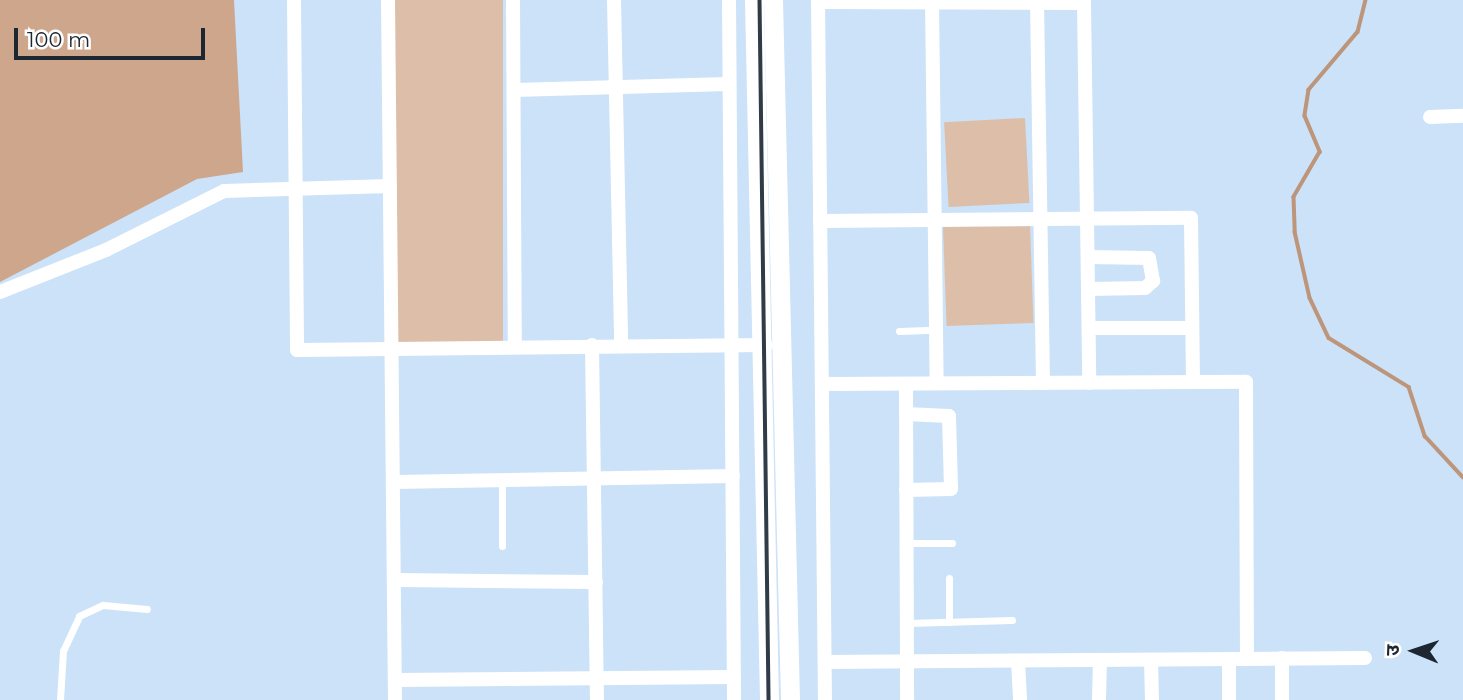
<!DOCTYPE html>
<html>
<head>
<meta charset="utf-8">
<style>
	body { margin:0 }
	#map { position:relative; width:1463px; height:700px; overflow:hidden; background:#cbe2f9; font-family:Montserrat,"Noto Sans Devanagari",sans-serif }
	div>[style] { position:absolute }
	.green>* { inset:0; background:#ddbea9; transform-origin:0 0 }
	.forest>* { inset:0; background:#cda68b }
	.stream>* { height:3.5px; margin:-1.75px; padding:0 1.75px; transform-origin:1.75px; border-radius:1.75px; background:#bc957b }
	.lane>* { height:7px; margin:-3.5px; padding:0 3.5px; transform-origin:3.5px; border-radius:3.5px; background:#fff }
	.street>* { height:14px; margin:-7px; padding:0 7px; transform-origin:7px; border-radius:7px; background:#fff }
	.secondary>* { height:19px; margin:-9.5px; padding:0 9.5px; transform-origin:9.5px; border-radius:9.5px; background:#fff }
	.rail>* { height:3.5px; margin:-1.75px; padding:0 1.75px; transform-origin:1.75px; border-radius:1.75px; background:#2f3b47 }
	span { translate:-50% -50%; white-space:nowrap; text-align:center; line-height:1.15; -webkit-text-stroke:5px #fff; paint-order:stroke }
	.north { position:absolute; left:1379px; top:616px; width:70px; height:70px; -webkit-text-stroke:5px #fff; paint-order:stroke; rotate:272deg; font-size:19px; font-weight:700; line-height:28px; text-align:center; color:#1c2731 }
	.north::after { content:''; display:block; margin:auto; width:24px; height:32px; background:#1c2731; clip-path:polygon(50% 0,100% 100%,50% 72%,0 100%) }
	.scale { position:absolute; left:14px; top:28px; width:191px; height:32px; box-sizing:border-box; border:4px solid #1c2731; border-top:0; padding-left:9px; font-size:21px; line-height:24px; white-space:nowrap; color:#1c2731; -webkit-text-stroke:5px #fff; paint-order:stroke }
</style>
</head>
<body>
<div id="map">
	<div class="green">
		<div style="left:393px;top:0;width:110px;height:351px"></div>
		<div style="left:1025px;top:118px;width:85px;height:81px;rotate:87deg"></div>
		<div style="left:1030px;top:224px;width:99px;height:87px;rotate:88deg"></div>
	</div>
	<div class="forest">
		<div style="clip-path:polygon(0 0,234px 0,243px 172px,197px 179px,0 282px)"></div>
	</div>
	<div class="stream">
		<div style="left:1366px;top:0;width:33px;rotate:104deg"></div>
		<div style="left:1358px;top:32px;width:76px;rotate:130.2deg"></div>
		<div style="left:1309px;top:90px;width:26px;rotate:99deg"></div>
		<div style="left:1305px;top:116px;width:39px;rotate:67deg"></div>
		<div style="left:1320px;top:152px;width:52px;rotate:120deg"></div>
		<div style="left:1294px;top:197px;width:35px;rotate:88deg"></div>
		<div style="left:1295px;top:232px;width:68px;rotate:77.2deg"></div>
		<div style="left:1310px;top:298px;width:44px;rotate:64.6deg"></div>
		<div style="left:1329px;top:338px;width:94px;rotate:31.5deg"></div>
		<div style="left:1409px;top:387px;width:52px;rotate:71.9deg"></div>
		<div style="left:1425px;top:436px;width:56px;rotate:47.2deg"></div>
	</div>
	<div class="lane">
		<div style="left:899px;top:331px;width:37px;rotate:-2deg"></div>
		<div style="left:907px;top:543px;width:45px"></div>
		<div style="left:502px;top:546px;width:65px;rotate:-90deg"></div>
		<div style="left:949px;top:578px;width:44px;rotate:90deg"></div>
		<div style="left:907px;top:623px;width:105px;rotate:-1.6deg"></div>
		<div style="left:60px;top:700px;width:49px;rotate:-86.5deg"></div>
		<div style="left:63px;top:651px;width:38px;rotate:-65deg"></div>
		<div style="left:79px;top:616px;width:26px;rotate:-25deg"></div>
		<div style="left:103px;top:605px;width:44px;rotate:5.2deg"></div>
	</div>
	<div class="street">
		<div style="left:294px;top:0;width:350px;rotate:89.5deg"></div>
		<div style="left:297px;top:350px;width:469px;rotate:-0.6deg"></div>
		<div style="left:388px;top:0;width:700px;rotate:89.43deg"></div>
		<div style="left:513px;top:0;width:346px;rotate:89.7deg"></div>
		<div style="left:614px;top:0;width:344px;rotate:88.8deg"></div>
		<div style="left:729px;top:0;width:700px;rotate:89.59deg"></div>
		<div style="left:818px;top:0;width:700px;rotate:89.43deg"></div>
		<div style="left:932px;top:0;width:383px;rotate:89.3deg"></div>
		<div style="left:1037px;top:1px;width:382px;rotate:89.1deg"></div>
		<div style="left:818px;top:2px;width:266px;rotate:0.2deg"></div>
		<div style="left:1084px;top:3px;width:380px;rotate:89.2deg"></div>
		<div style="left:514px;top:90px;width:214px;rotate:-1.6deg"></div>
		<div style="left:1430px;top:117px;width:33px;rotate:-2deg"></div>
		<div style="left:820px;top:221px;width:371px;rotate:-0.5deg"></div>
		<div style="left:1191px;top:218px;width:164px;rotate:89.3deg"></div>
		<div style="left:1089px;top:289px;width:56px;rotate:-1deg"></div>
		<div style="left:1145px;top:288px;width:11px;rotate:-41deg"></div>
		<div style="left:1153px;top:281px;width:23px;rotate:-100deg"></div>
		<div style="left:1149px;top:258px;width:60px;rotate:-179deg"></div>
		<div style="left:0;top:292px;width:114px;rotate:-21.6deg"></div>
		<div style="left:106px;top:250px;width:132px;rotate:-26.6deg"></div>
		<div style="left:224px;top:191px;width:166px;rotate:-1.7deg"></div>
		<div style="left:1089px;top:328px;width:103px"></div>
		<div style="left:592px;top:345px;width:355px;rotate:89.2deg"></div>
		<div style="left:822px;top:384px;width:424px;rotate:-0.3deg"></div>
		<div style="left:1246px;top:382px;width:277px;rotate:89.8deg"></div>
		<div style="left:906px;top:384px;width:316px;rotate:89.8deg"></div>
		<div style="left:906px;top:414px;width:43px;rotate:2.7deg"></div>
		<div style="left:949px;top:416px;width:73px;rotate:88.4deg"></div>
		<div style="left:951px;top:489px;width:45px;rotate:178.7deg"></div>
		<div style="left:394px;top:482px;width:339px;rotate:-1deg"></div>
		<div style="left:395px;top:580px;width:201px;rotate:0.6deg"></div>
		<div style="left:1282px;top:658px;width:42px;rotate:90deg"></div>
		<div style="left:1229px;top:659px;width:41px;rotate:90deg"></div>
		<div style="left:1151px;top:660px;width:40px;rotate:88.6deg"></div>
		<div style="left:1018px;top:661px;width:39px;rotate:87deg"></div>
		<div style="left:825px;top:662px;width:540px;rotate:-0.42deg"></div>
		<div style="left:395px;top:680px;width:339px;rotate:-0.5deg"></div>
		<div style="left:1099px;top:700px;width:40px;rotate:-88.6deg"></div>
	</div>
	<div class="secondary">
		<div style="left:754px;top:0;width:700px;rotate:88.77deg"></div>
		<div style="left:773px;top:0;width:700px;rotate:88.61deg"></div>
	</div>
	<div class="rail">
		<div style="left:760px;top:0;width:700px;rotate:89.26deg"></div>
	</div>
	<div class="north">उ</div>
	<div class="scale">100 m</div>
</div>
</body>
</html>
